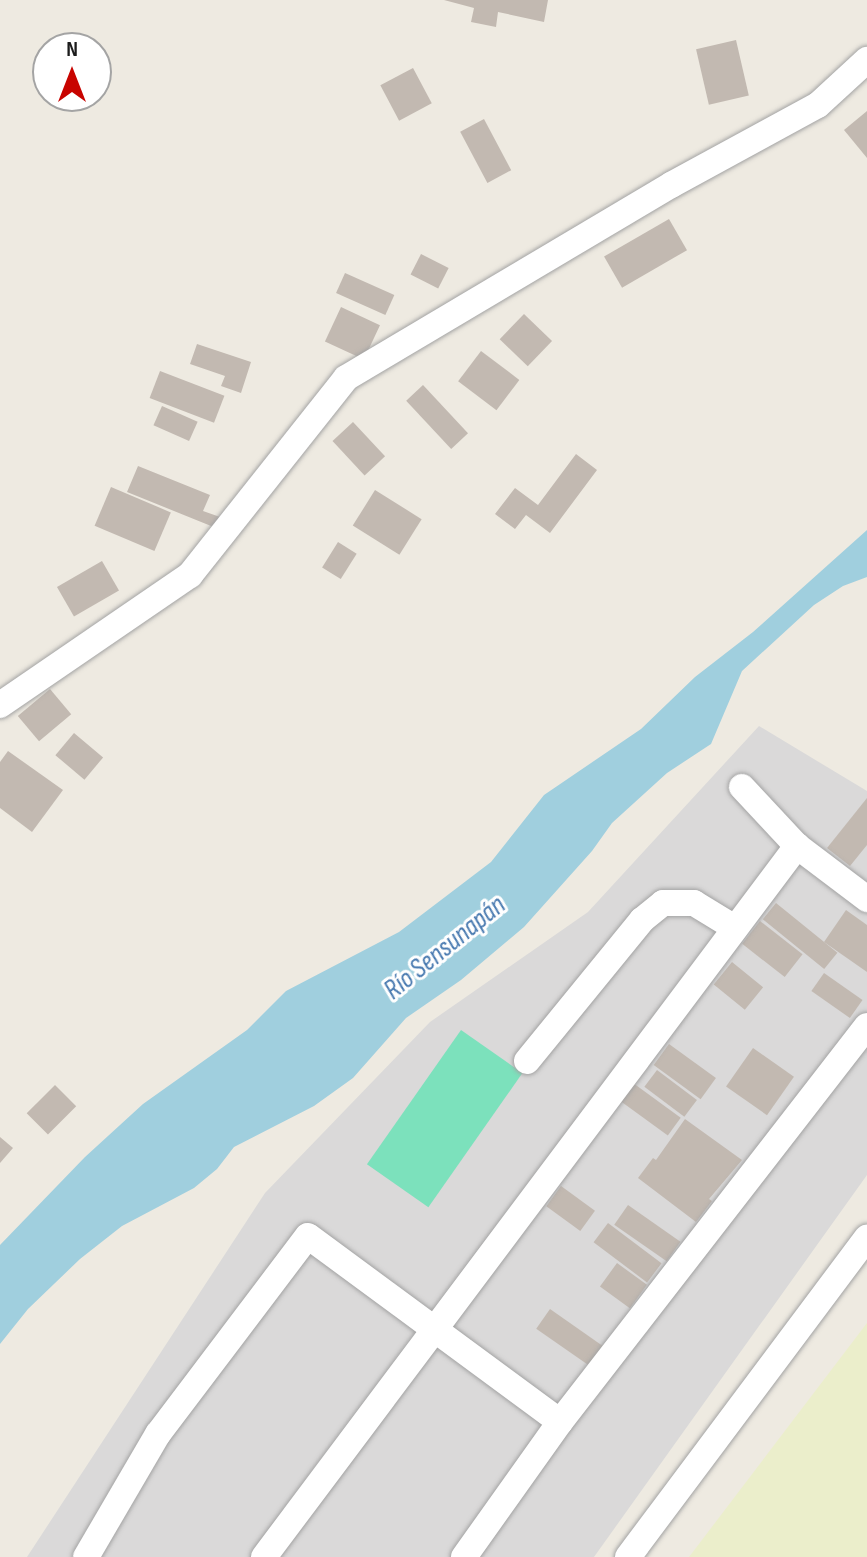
<!DOCTYPE html>
<html>
<head>
<meta charset="utf-8">
<style>
	body { margin:0 }
	#map { position:relative; width:867px; height:1557px; overflow:hidden; background:#eeeae1; font-family:"Sofia Sans Condensed",sans-serif }
	div>[style] { position:absolute }
	.residential>* { inset:0; background:#dad9d9 }
	.farmland>* { inset:0; background:#ebeecb }
	.pitch>* { inset:0; background:#7ce1bc; transform-origin:0 0 }
	.water>* { inset:0; background:#a0cfde }
	.building>* { inset:0; background:#c2b9b1; transform-origin:0 0 }
	.roads { filter:drop-shadow(0 0 2px #a3a3a3) drop-shadow(0 0 2px #a3a3a3) }
	.street>* { height:26px; margin:-13px; padding:0 13px; transform-origin:13px; border-radius:13px; background:#fff }
	span { translate:-50% -50%; white-space:nowrap; text-align:center; line-height:1.15; -webkit-text-stroke:6px #fff; paint-order:stroke }
	.water-label { font-size:28px; color:#4678af; font-style:italic }
	.north { position:absolute; left:32px; top:32px; width:80px; height:80px; box-sizing:border-box; background:#fff; border:2px solid #a4a4a4; border-radius:50%; rotate:0deg; font-size:22px; font-weight:700; line-height:32px; text-align:center; color:#1c1c1c }
	.north::after { content:''; display:block; margin:auto; width:28px; height:36px; background:#c80400; clip-path:polygon(50% 0,100% 100%,50% 72%,0 100%) }
</style>
</head>
<body>
<div id="map">
	<div class="residential">
		<div style="clip-path:polygon(759px 726px,867px 791px,867px 1175px,594px 1557px,27px 1557px,265px 1193px,430px 1022px,588px 912px)"></div>
	</div>
	<div class="farmland">
		<div style="clip-path:polygon(867px 1323px,867px 1557px,689px 1557px)"></div>
	</div>
	<div class="pitch">
		<div style="left:461px;top:1030px;width:75px;height:164px;rotate:35deg"></div>
	</div>
	<div class="water">
		<div style="clip-path:polygon(867px 530px,867px 577px,843px 586px,814px 605px,742px 671px,711px 744px,667px 773px,612px 823px,592px 851px,524px 927px,461px 980px,406px 1018px,353px 1078px,314px 1106px,234px 1147px,217px 1169px,194px 1188px,122px 1226px,80px 1259px,28px 1309px,0 1344px,0 1245px,85px 1157px,143px 1104px,247px 1030px,286px 991px,399px 932px,491px 862px,544px 795px,641px 729px,695px 677px,753px 632px)"></div>
	</div>
	<div class="building">
		<div style="clip-path:polygon(444px 0,548px 0,544px 22px,498px 12px,496px 27px,471px 22px,474px 8px)"></div>
		<div style="left:736px;top:40px;width:57px;height:41px;rotate:77deg"></div>
		<div style="left:413px;top:68px;width:40px;height:37px;rotate:62deg"></div>
		<div style="clip-path:polygon(867px 111px,867px 158px,844px 130px)"></div>
		<div style="left:484px;top:119px;width:58px;height:27px;rotate:62deg"></div>
		<div style="left:669px;top:219px;width:36px;height:75px;rotate:60deg"></div>
		<div style="left:421px;top:254px;width:31px;height:23px;rotate:27deg"></div>
		<div style="left:345px;top:273px;width:54px;height:22px;rotate:24deg"></div>
		<div style="left:341px;top:307px;width:43px;height:38px;rotate:25deg"></div>
		<div style="left:524px;top:314px;width:39px;height:35px;rotate:44deg"></div>
		<div style="clip-path:polygon(197px 344px,251px 362px,241px 393px,221px 386px,225px 376px,190px 364px)"></div>
		<div style="left:481px;top:351px;width:48px;height:38px;rotate:37deg"></div>
		<div style="left:160px;top:371px;width:69px;height:29px;rotate:21deg"></div>
		<div style="left:423px;top:385px;width:66px;height:23px;rotate:47deg"></div>
		<div style="left:162px;top:406px;width:39px;height:21px;rotate:24deg"></div>
		<div style="left:353px;top:422px;width:47px;height:28px;rotate:47deg"></div>
		<div style="clip-path:polygon(576px 454px,597px 470px,550px 533px,526px 515px,515px 529px,495px 514px,515px 488px,538px 505px)"></div>
		<div style="clip-path:polygon(138px 466px,210px 495px,203px 511px,220px 517px,216px 528px,127px 492px)"></div>
		<div style="left:111px;top:487px;width:65px;height:42px;rotate:23deg"></div>
		<div style="left:375px;top:490px;width:55px;height:42px;rotate:32deg"></div>
		<div style="left:338px;top:542px;width:22px;height:30px;rotate:32deg"></div>
		<div style="left:102px;top:561px;width:34px;height:52px;rotate:60deg"></div>
		<div style="left:50px;top:689px;width:33px;height:42px;rotate:50deg"></div>
		<div style="left:74px;top:733px;width:38px;height:29px;rotate:40deg"></div>
		<div style="clip-path:polygon(8px 751px,63px 790px,32px 832px,0 808px,0 762px)"></div>
		<div style="clip-path:polygon(867px 798px,867px 845px,850px 866px,827px 848px)"></div>
		<div style="left:776px;top:903px;width:79px;height:21px;rotate:39deg"></div>
		<div style="clip-path:polygon(846px 910px,867px 925px,867px 972px,824px 942px)"></div>
		<div style="left:760px;top:921px;width:54px;height:29px;rotate:38deg"></div>
		<div style="left:732px;top:962px;width:40px;height:29px;rotate:39deg"></div>
		<div style="left:824px;top:973px;width:47px;height:22px;rotate:35deg"></div>
		<div style="left:669px;top:1044px;width:58px;height:26px;rotate:36deg"></div>
		<div style="left:753px;top:1048px;width:50px;height:47px;rotate:35deg"></div>
		<div style="left:657px;top:1070px;width:50px;height:21px;rotate:37deg"></div>
		<div style="left:633px;top:1083px;width:59px;height:22px;rotate:36deg"></div>
		<div style="left:55px;top:1085px;width:30px;height:40px;rotate:45deg"></div>
		<div style="clip-path:polygon(685px 1119px,742px 1160px,709px 1199px,712px 1201px,696px 1222px,638px 1178px,653px 1158px,656px 1160px)"></div>
		<div style="clip-path:polygon(0 1137px,13px 1148px,0 1163px)"></div>
		<div style="left:561px;top:1186px;width:42px;height:25px;rotate:36deg"></div>
		<div style="left:628px;top:1205px;width:64px;height:24px;rotate:35deg"></div>
		<div style="left:608px;top:1223px;width:67px;height:24px;rotate:37deg"></div>
		<div style="left:617px;top:1263px;width:37px;height:29px;rotate:36deg"></div>
		<div style="left:550px;top:1309px;width:64px;height:24px;rotate:35deg"></div>
	</div>
	<div class="roads">
		<div class="street">
			<div style="left:0;top:705px;width:230px;rotate:-34.4deg"></div>
			<div style="left:190px;top:575px;width:251px;rotate:-51.6deg"></div>
			<div style="left:346px;top:378px;width:378px;rotate:-30.7deg"></div>
			<div style="left:671px;top:185px;width:167px;rotate:-28.6deg"></div>
			<div style="left:818px;top:105px;width:67px;rotate:-42.6deg"></div>
			<div style="left:742px;top:787px;width:81px;rotate:47deg"></div>
			<div style="left:527px;top:1061px;width:182px;rotate:-50.8deg"></div>
			<div style="left:642px;top:920px;width:27px;rotate:-39deg"></div>
			<div style="left:663px;top:903px;width:31px"></div>
			<div style="left:694px;top:903px;width:48px;rotate:31.4deg"></div>
			<div style="left:86px;top:1557px;width:143px;rotate:-59.7deg"></div>
			<div style="left:158px;top:1434px;width:248px;rotate:-52.9deg"></div>
			<div style="left:308px;top:1236px;width:313px;rotate:36.4deg"></div>
			<div style="left:264px;top:1557px;width:889px;rotate:-53.14deg"></div>
			<div style="left:797px;top:846px;width:88px;rotate:37.1deg"></div>
			<div style="left:464px;top:1557px;width:166px;rotate:-54.6deg"></div>
			<div style="left:560px;top:1422px;width:501px;rotate:-52.22deg"></div>
			<div style="left:628px;top:1557px;width:399px;rotate:-53.2deg"></div>
		</div>
	</div>
	<div class="water-label">
		<span style="left:445px;top:948px;rotate:-39deg">Río Sensunapán</span>
	</div>
	<div class="north">N</div>
</div>
</body>
</html>
